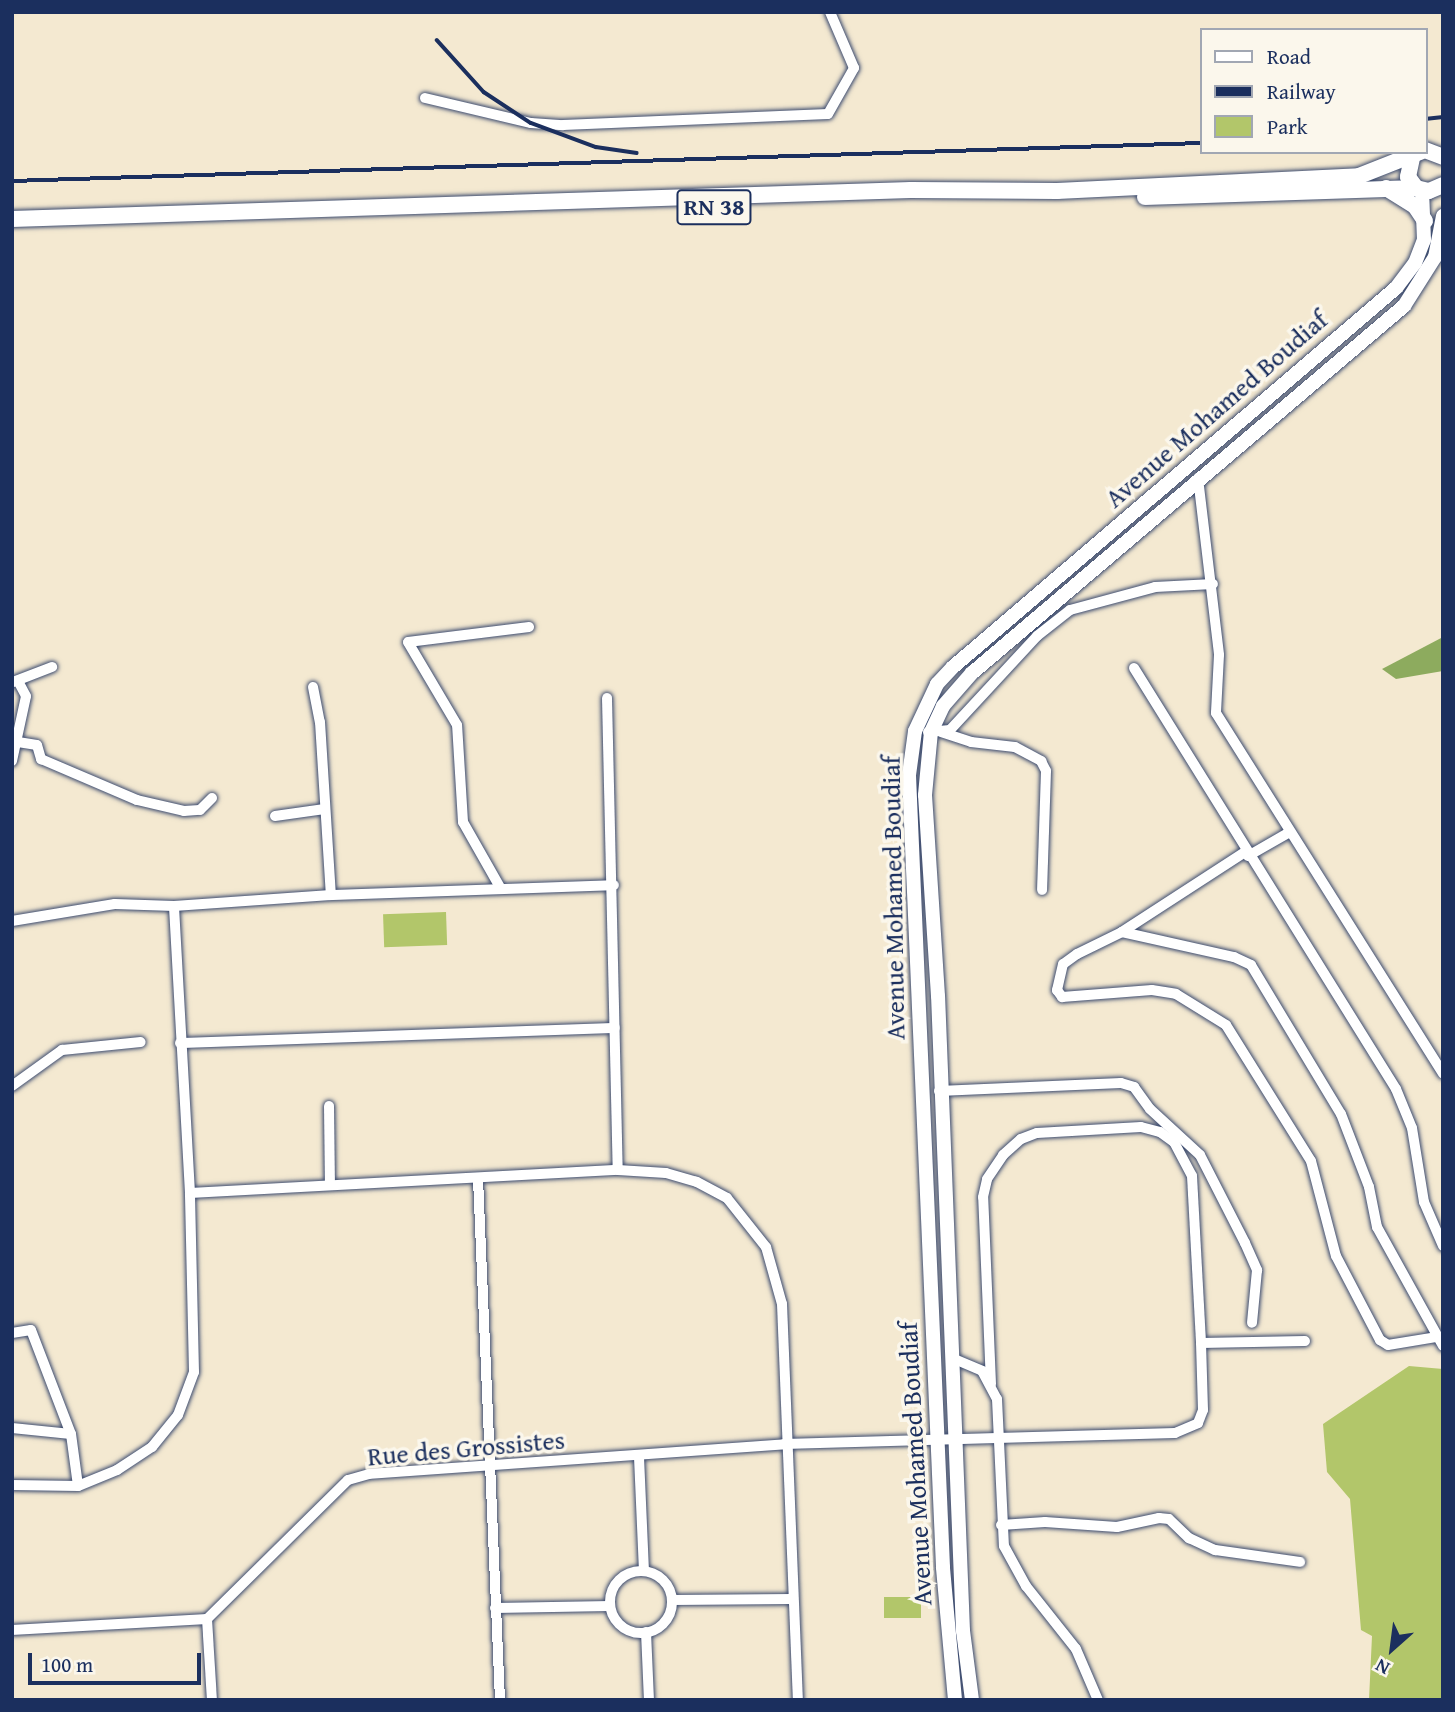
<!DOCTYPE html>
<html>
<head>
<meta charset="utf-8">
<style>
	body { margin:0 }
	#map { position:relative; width:1455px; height:1712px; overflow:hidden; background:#f4e9d1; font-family:"Gentium Book Plus",serif }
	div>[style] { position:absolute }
	.green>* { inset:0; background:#b2c66a; transform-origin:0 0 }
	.forest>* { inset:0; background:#8dab5e }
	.roads { filter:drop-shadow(0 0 2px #3c4b6f) drop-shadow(0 0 2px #3c4b6f) }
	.street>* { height:10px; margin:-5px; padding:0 5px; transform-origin:5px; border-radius:5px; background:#fff }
	.street>.ring { margin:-5px; padding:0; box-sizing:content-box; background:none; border:10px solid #fff; border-radius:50% }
	.secondary>* { height:14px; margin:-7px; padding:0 7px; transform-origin:7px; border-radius:7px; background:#fff }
	.primary>* { height:16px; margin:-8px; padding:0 8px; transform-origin:8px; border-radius:8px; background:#fff }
	.rail>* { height:3.5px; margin:-1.75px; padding:0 1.75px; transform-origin:1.75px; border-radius:1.75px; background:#1b2f5e }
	span { translate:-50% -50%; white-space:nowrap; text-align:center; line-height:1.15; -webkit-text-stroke:7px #fbf7ec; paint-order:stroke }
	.shield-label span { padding:2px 5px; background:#fbf7ec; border:2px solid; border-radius:5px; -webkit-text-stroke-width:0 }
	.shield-label { font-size:24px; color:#1b2f5e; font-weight:700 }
	.street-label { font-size:26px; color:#1b2f5e }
	.frame { position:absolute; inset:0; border:14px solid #1b2f5e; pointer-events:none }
	.legend { position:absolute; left:1200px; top:28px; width:228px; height:126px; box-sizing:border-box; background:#fbf7ec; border:2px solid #a1a7b3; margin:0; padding:9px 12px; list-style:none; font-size:21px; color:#1b2f5e }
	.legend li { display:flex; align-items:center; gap:14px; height:35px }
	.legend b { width:35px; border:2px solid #a1a7b3 }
	.north { position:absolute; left:1357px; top:1614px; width:70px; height:70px; -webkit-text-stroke:5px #fbf7ec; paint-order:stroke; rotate:208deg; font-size:19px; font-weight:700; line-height:28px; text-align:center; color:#1b2f5e }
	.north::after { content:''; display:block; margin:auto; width:24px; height:32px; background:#1b2f5e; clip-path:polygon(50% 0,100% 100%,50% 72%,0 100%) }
	.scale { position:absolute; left:28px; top:1653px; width:173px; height:32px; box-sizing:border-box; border:4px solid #1b2f5e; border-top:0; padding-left:9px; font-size:21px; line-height:24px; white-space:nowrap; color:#1b2f5e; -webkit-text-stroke:5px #fbf7ec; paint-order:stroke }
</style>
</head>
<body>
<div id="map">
	<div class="green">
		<div style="left:446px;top:912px;width:33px;height:63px;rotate:88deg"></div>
		<div style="clip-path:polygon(1409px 1366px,1443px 1369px,1443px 1700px,1369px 1700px,1372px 1636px,1361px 1630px,1350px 1499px,1327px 1472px,1323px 1424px)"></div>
		<div style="left:921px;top:1597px;width:21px;height:37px;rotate:90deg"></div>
	</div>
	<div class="forest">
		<div style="clip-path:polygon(1443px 637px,1443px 671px,1396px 679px,1382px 669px)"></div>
	</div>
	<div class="roads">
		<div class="street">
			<div style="left:425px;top:98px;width:109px;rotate:13.3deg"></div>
			<div style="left:531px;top:123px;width:32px;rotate:4deg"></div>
			<div style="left:563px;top:125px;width:265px;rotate:-2.4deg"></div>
			<div style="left:828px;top:114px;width:53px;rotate:-60.5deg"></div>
			<div style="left:854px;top:68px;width:61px;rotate:-113.2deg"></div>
			<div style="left:1198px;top:478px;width:178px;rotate:83.2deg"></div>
			<div style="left:1219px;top:655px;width:58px;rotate:93deg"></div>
			<div style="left:1216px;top:713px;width:426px;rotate:57.8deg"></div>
			<div style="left:1134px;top:668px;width:496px;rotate:58.1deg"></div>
			<div style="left:1396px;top:1089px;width:42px;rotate:67.7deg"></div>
			<div style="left:1412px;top:1128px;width:75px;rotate:80.8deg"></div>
			<div style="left:1424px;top:1202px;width:48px;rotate:66.6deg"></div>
			<div style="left:13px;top:682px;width:42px;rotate:-21deg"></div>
			<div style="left:313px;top:687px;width:36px;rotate:79deg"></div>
			<div style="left:320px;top:722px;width:173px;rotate:86.4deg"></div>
			<div style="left:607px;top:698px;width:472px;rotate:88.7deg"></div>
			<div style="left:928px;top:732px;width:22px;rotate:-5deg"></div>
			<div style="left:950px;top:730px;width:128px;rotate:-47.2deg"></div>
			<div style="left:1037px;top:636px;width:42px;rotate:-38.2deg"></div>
			<div style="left:1070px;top:610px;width:88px;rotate:-15.1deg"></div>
			<div style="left:1155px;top:587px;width:58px;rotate:-3deg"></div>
			<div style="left:941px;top:732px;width:32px;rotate:18deg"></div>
			<div style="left:971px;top:742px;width:44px;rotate:6.5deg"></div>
			<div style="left:1015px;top:747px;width:30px;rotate:28deg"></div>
			<div style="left:1041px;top:761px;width:11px;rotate:63deg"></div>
			<div style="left:1046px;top:771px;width:119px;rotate:91.9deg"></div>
			<div style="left:18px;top:742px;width:19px;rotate:9deg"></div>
			<div style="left:37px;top:745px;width:15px;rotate:74deg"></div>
			<div style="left:41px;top:759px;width:104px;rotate:23.1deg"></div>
			<div style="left:137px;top:800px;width:48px;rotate:13.2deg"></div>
			<div style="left:184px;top:811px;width:16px;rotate:-4deg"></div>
			<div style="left:200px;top:810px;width:17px;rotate:-45deg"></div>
			<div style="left:12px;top:761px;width:66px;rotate:-77.8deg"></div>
			<div style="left:26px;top:696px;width:17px;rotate:-118deg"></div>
			<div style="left:275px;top:816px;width:50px;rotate:-8deg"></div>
			<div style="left:1245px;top:852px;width:147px;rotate:147deg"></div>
			<div style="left:1122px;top:932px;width:50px;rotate:153.9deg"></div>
			<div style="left:1077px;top:954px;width:17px;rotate:144deg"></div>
			<div style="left:1063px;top:964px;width:27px;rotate:103deg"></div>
			<div style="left:1057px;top:990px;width:9px;rotate:54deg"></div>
			<div style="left:1062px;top:997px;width:90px;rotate:-4.4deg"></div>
			<div style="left:1152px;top:990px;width:24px;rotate:9deg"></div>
			<div style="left:1176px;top:994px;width:59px;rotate:31.8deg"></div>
			<div style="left:1226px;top:1025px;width:160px;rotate:58deg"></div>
			<div style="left:1311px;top:1161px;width:98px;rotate:75.3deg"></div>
			<div style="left:1336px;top:1256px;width:95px;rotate:62.4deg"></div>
			<div style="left:1380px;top:1340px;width:9px;rotate:32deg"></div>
			<div style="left:1388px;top:1345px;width:50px;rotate:-9.3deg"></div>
			<div style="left:1248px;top:856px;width:46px;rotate:-29.9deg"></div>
			<div style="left:501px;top:889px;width:77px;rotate:-119.6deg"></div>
			<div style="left:463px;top:822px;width:97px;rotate:-93.5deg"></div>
			<div style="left:457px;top:725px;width:96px;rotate:-120.6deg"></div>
			<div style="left:408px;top:642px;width:122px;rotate:-7.1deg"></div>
			<div style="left:12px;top:921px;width:104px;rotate:-9.4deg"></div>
			<div style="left:115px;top:904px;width:59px;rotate:1.9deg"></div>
			<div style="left:174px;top:906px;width:157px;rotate:-4deg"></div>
			<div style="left:331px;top:895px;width:283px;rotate:-2deg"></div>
			<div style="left:1122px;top:932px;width:115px;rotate:12.6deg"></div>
			<div style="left:1234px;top:957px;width:19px;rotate:25deg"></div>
			<div style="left:1251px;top:965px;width:174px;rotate:58.9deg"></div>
			<div style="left:1341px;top:1114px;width:78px;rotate:69deg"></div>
			<div style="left:1369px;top:1187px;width:41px;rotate:78.7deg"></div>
			<div style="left:1377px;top:1227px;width:136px;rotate:61deg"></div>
			<div style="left:180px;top:1043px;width:435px;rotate:-2deg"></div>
			<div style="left:12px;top:1086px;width:62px;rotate:-35.8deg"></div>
			<div style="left:62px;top:1050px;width:79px;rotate:-5.8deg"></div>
			<div style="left:939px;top:1091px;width:182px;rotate:-2.5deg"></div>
			<div style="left:1121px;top:1083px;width:14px;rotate:17deg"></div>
			<div style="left:1134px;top:1087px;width:27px;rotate:54deg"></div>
			<div style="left:1150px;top:1109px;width:68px;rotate:42.6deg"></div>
			<div style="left:1200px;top:1155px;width:99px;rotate:62.9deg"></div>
			<div style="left:1245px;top:1243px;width:30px;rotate:66deg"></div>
			<div style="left:1257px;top:1270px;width:53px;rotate:95.4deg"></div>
			<div style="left:329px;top:1106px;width:79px;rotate:89.3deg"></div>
			<div style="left:478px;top:1178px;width:522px;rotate:87.59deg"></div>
			<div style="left:190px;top:1193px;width:429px;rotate:-3.1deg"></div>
			<div style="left:618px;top:1170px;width:48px;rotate:3.6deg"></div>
			<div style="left:666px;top:1173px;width:32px;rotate:16deg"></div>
			<div style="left:697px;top:1182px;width:34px;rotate:28deg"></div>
			<div style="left:727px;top:1198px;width:63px;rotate:51.5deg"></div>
			<div style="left:766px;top:1247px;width:59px;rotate:74.3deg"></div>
			<div style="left:782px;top:1304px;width:396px;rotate:87.7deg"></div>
			<div style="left:12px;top:1333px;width:19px;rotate:-9deg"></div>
			<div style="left:31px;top:1330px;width:111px;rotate:69deg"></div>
			<div style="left:71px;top:1434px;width:52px;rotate:82.3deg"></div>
			<div style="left:952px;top:1358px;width:33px;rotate:23deg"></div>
			<div style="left:982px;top:1371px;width:32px;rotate:62deg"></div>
			<div style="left:997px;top:1399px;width:147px;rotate:87.3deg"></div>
			<div style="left:1004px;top:1546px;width:46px;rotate:61.2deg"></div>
			<div style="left:1026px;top:1586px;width:80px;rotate:51.6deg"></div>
			<div style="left:1076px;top:1649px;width:56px;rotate:66.7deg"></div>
			<div style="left:991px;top:1384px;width:187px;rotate:-92.4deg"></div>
			<div style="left:983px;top:1197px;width:18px;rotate:-77deg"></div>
			<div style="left:987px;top:1179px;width:29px;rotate:-56deg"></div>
			<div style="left:1003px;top:1155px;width:24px;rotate:-42deg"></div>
			<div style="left:1021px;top:1139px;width:17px;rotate:-21deg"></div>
			<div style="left:1037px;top:1133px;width:104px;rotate:-3.3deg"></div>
			<div style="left:1141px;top:1127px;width:20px;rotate:15deg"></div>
			<div style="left:1160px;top:1132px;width:17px;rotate:36deg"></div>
			<div style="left:1174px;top:1142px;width:38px;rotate:62deg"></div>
			<div style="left:1192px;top:1176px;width:167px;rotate:86.9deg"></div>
			<div style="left:12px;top:1428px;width:59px;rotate:5.8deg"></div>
			<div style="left:639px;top:1457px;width:114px;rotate:87.5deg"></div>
			<div style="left:12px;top:1485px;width:66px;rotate:0.9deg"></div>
			<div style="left:78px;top:1486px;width:42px;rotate:-22.3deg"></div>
			<div style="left:117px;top:1470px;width:42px;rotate:-33.3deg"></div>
			<div style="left:152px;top:1447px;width:41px;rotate:-50.9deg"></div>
			<div style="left:178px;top:1415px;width:46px;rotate:-69.6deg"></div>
			<div style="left:194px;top:1372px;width:179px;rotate:-91.3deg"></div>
			<div style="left:190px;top:1193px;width:287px;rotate:-93.2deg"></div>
			<div style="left:1001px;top:1525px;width:44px;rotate:-3.9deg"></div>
			<div style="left:1045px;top:1522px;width:72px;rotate:4deg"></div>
			<div style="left:1117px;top:1527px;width:43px;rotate:-12.1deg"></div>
			<div style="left:1159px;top:1518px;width:10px;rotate:6deg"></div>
			<div style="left:1169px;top:1519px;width:28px;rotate:44deg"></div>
			<div style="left:1189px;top:1538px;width:29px;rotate:25deg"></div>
			<div style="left:1215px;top:1550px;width:86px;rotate:8deg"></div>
			<div class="ring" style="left:610px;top:1571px;width:52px;height:52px"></div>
			<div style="left:672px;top:1600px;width:120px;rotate:-0.5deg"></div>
			<div style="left:495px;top:1608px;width:115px;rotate:-1deg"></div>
			<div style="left:207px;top:1619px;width:81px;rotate:86.5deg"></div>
			<div style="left:12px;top:1630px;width:195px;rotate:-3.2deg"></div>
			<div style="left:207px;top:1619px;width:198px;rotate:-44.6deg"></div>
			<div style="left:348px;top:1480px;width:22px;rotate:-16deg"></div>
			<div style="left:369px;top:1474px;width:416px;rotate:-4.1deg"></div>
			<div style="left:784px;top:1444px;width:391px;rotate:-1.6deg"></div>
			<div style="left:1175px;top:1433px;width:25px;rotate:-23deg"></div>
			<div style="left:1198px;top:1423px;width:14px;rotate:-69deg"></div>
			<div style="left:1203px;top:1410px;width:67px;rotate:-91.7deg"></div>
			<div style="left:1201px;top:1343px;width:104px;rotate:-1.1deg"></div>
			<div style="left:646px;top:1632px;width:68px;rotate:87.5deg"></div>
		</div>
		<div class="secondary">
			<div style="left:955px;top:1700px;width:134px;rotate:-95.2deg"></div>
			<div style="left:943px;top:1567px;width:793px;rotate:-92.46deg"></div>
			<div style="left:909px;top:775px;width:44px;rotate:-82.2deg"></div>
			<div style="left:915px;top:731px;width:52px;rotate:-64.9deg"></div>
			<div style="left:937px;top:684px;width:23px;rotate:-47deg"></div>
			<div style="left:953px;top:667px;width:583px;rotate:-40.55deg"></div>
			<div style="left:1396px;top:288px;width:31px;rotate:-53deg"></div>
			<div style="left:1415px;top:263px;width:25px;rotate:-69deg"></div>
			<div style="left:1424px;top:240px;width:50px;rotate:-92.3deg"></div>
			<div style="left:972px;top:1700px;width:70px;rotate:-97.4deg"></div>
			<div style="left:963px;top:1631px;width:635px;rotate:-92.25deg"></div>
			<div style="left:938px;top:996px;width:201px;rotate:-93.7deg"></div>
			<div style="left:925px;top:795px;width:63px;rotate:-84.6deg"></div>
			<div style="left:931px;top:732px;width:29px;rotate:-65deg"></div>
			<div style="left:943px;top:706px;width:44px;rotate:-48.7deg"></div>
			<div style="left:972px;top:673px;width:567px;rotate:-40.35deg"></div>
			<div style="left:1404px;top:306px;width:58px;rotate:-57.7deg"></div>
			<div style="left:1435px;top:257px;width:42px;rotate:-79deg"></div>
		</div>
		<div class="primary">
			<div style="left:1425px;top:150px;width:19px;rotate:21deg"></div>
			<div style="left:1412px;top:158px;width:19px;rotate:102deg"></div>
			<div style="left:1408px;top:177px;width:14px;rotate:54deg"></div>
			<div style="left:1416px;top:188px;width:13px;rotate:13deg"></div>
			<div style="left:1429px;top:191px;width:15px;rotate:-23deg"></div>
			<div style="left:1386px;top:188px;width:34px;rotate:32deg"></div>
			<div style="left:1415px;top:206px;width:18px;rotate:56deg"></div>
			<div style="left:1145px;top:197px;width:271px;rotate:-1.9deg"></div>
			<div style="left:12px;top:219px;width:899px;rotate:-1.85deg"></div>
			<div style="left:911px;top:190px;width:146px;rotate:0.4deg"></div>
			<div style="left:1057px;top:191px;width:302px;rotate:-2.8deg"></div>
			<div style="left:1359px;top:176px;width:66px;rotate:-21.5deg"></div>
		</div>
	</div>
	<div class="rail">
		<div style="left:437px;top:40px;width:70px;rotate:47.9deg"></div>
		<div style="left:484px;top:92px;width:56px;rotate:33.4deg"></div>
		<div style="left:531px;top:123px;width:69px;rotate:20.3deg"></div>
		<div style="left:596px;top:147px;width:41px;rotate:8.3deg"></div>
		<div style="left:1425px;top:119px;width:18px;rotate:-6deg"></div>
		<div style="left:12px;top:181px;width:1190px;rotate:-1.83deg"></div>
	</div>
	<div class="shield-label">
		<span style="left:714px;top:207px">RN 38</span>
	</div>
	<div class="street-label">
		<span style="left:1216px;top:409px;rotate:-41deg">Avenue Mohamed Boudiaf</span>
		<span style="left:893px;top:898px;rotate:-91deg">Avenue Mohamed Boudiaf</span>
		<span style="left:466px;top:1448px;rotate:-5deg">Rue des Grossistes</span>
		<span style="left:915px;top:1464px;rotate:-93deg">Avenue Mohamed Boudiaf</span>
	</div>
	<div class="frame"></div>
	<ul class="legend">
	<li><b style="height:9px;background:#fff"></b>Road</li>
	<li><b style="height:9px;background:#1b2f5e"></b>Railway</li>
	<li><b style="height:19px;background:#b2c66a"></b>Park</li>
	</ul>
	<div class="north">N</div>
	<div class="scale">100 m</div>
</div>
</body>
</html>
